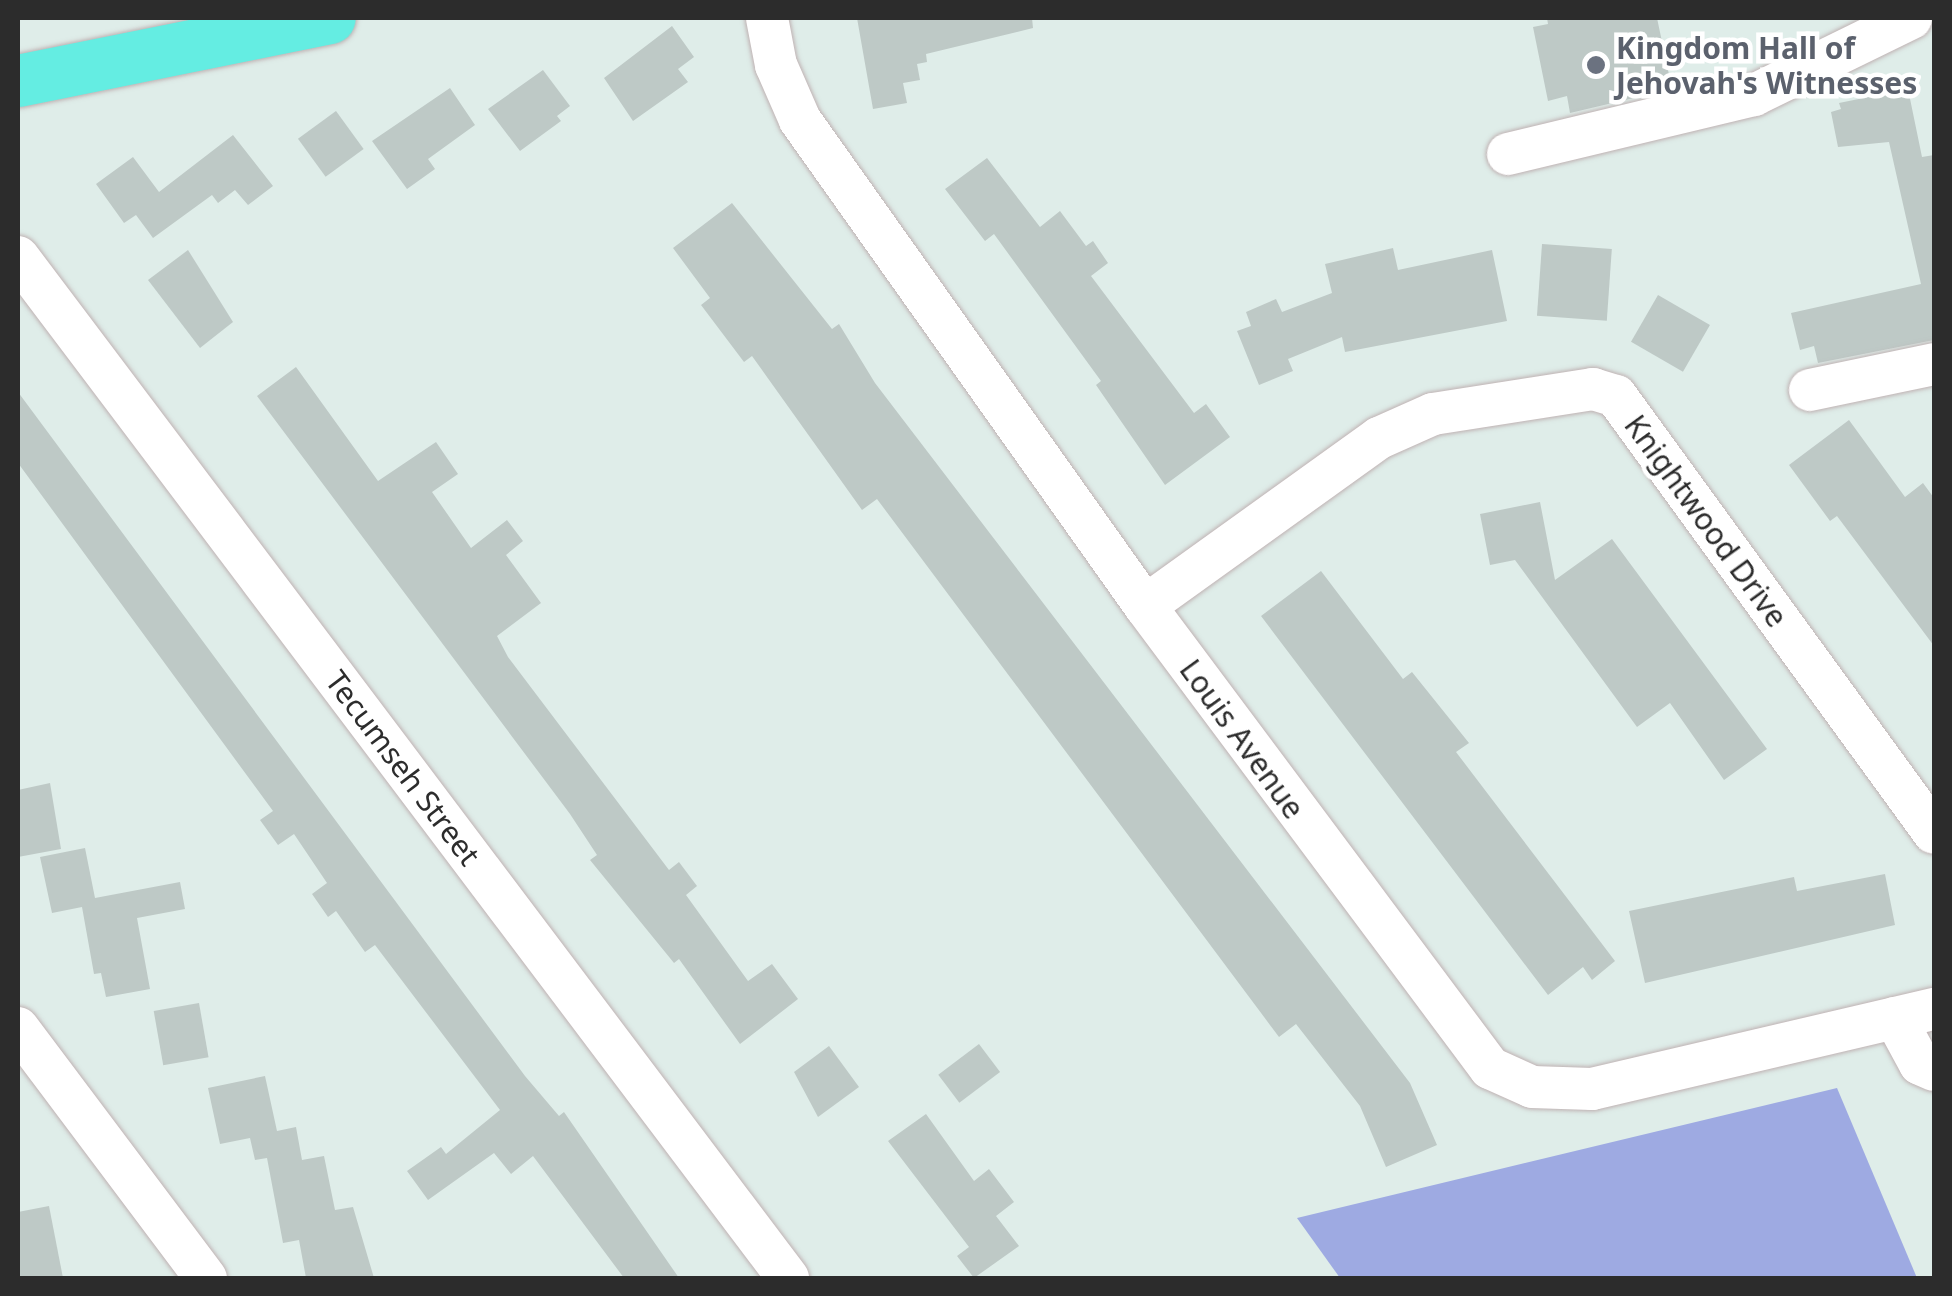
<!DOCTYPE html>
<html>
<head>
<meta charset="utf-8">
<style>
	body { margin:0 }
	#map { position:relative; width:1952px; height:1296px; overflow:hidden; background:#dfede9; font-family:"Noto Sans",sans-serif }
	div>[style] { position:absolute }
	.green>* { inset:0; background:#9eaae2 }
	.building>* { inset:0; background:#bec9c6; transform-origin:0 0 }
	.roads { filter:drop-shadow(0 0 2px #bfb2b3) drop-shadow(0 0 2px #bfb2b3) }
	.minor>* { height:42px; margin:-21px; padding:0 21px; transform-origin:21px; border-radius:21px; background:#fff }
	.major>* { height:52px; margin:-26px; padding:0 26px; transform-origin:26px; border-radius:26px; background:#64ede2 }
	.dots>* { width:28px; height:28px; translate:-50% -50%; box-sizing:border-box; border:5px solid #fff; border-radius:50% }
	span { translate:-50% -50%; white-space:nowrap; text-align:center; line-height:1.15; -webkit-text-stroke:9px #fff; paint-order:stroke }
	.worship-label { font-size:30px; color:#5b616d; font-weight:700 }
	.left { translate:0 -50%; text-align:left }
	.street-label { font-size:30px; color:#2c2c2c }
	.frame { position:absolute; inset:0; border:20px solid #2c2c2c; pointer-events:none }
</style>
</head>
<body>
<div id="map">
	<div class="green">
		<div style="clip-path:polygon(1837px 1088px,1917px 1278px,1340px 1278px,1297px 1218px)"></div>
	</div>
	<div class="building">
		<div style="clip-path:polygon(857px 18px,1032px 18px,1033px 28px,926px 54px,927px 62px,917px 64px,920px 80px,903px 83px,907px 103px,873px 109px)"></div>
		<div style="clip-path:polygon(1547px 18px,1657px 18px,1672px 89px,1570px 113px,1567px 96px,1548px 101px,1533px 27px,1548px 24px)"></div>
		<div style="clip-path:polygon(672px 26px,694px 57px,678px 69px,688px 82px,633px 121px,604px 78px)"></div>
		<div style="clip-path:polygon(543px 70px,570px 106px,557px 116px,561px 121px,520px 151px,488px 109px)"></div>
		<div style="clip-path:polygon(450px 88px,475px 125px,428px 159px,435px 169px,407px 189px,372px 141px)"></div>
		<div style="clip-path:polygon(1908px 89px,1922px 157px,1934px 155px,1934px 340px,1818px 363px,1814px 346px,1800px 350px,1791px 313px,1921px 284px,1889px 142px,1838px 147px,1831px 112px,1841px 109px,1839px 103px)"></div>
		<div style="left:336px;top:111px;width:47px;height:47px;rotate:54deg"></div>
		<div style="clip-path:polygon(233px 135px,273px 186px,248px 205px,235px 190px,218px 203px,212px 195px,153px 238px,136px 215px,124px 223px,96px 184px,133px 157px,159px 192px)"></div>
		<div style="clip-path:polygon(987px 158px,1040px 227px,1060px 211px,1086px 246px,1093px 241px,1108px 263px,1091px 276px,1194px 413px,1206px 404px,1230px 437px,1165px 485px,1096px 385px,1101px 381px,994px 234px,985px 241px,945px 189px)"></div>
		<div style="clip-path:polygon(732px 203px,832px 329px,839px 324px,875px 383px,1410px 1083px,1437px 1145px,1386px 1167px,1360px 1106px,1296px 1024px,1279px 1037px,877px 499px,862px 510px,752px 356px,744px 362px,701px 305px,710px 298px,673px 248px)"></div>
		<div style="left:1542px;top:244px;width:70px;height:72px;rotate:4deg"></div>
		<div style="clip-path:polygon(1393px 248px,1398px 270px,1492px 250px,1507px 321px,1345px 352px,1342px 337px,1288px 359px,1293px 371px,1259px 385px,1237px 331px,1251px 326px,1246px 312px,1276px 299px,1282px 312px,1332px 293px,1325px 264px)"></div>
		<div style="clip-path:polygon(188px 250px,233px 322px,200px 348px,148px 280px)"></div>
		<div style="left:1658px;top:295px;width:60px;height:54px;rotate:30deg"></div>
		<div style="clip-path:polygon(296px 367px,378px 481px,436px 442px,458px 474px,432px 492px,471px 548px,507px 520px,523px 541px,506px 555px,541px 603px,497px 636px,508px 657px,669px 870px,679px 862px,697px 886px,686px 895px,748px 981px,772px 964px,798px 999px,740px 1044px,679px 959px,674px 963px,590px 860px,597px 855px,570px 814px,257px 396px)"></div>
		<div style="clip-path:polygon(18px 392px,525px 1076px,559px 1116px,564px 1112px,679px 1278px,624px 1278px,533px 1156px,511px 1174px,494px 1153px,428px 1200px,407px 1171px,441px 1147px,446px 1154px,500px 1110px,375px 945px,365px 952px,336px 911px,328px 917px,312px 894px,327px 883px,294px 834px,278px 845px,260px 820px,273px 811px,18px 463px)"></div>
		<div style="clip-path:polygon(1849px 420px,1905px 497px,1923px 483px,1934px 498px,1934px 646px,1837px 516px,1830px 521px,1789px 465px)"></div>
		<div style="clip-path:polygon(1540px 502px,1555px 580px,1612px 539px,1767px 749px,1724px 780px,1670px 703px,1637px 727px,1515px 560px,1490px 565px,1480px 514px)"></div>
		<div style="clip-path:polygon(1321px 571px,1403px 679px,1412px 672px,1469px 743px,1456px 752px,1615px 961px,1592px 980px,1583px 967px,1548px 995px,1261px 616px)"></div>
		<div style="clip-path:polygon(50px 783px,61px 849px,18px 857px,18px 790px)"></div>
		<div style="clip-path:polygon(85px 848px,95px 898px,180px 882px,185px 909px,137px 918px,150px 989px,106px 997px,101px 973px,94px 974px,82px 907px,52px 913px,40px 857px)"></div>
		<div style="clip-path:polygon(1885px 874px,1895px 925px,1645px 983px,1629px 911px,1794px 877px,1797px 891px)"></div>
		<div style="left:199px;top:1003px;width:55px;height:46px;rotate:80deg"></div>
		<div style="left:979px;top:1044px;width:35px;height:51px;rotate:53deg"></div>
		<div style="clip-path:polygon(829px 1046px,859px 1087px,818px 1117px,794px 1072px)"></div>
		<div style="clip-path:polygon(265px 1076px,277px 1131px,296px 1127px,302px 1160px,324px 1156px,335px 1210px,353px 1207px,374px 1278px,306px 1278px,299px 1240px,283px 1243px,267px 1158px,255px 1160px,250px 1138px,220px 1144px,208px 1088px)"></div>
		<div style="clip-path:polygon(926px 1114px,974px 1181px,989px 1169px,1014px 1202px,996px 1216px,1019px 1246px,974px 1278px,957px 1256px,969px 1247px,888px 1141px)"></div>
		<div style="clip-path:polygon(49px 1206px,63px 1278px,18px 1278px,18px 1212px)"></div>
	</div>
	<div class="roads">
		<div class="minor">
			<div style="left:767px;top:18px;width:48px;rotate:79.2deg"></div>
			<div style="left:776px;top:65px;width:60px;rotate:66.4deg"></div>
			<div style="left:800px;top:120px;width:596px;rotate:54.63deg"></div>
			<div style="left:1145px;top:606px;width:577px;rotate:53.25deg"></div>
			<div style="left:1490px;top:1068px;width:46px;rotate:24.3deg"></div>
			<div style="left:1532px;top:1087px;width:60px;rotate:1.9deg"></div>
			<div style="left:1592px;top:1089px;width:351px;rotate:-13.2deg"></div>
			<div style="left:1508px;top:154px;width:253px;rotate:-13.5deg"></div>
			<div style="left:1754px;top:95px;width:175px;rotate:-26.1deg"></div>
			<div style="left:18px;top:257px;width:1279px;rotate:52.98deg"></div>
			<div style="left:1810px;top:390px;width:127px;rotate:-11.8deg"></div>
			<div style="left:1145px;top:606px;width:288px;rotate:-35.7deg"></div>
			<div style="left:1379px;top:438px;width:59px;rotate:-24deg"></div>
			<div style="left:1433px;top:414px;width:162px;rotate:-8.9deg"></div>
			<div style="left:1593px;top:389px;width:24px;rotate:17deg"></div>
			<div style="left:1616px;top:396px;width:540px;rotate:53.96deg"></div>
			<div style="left:1895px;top:1018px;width:52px;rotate:61.5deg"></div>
			<div style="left:1920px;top:1064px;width:15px;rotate:23deg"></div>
			<div style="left:18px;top:1028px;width:313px;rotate:53.1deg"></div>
		</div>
		<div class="major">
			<div style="left:18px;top:81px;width:318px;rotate:-11.4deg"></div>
		</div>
	</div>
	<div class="dots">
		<div style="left:1596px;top:65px;background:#6b7280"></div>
	</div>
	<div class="worship-label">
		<span class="left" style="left:1616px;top:65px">Kingdom Hall of<br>Jehovah's Witnesses</span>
	</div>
	<div class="street-label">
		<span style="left:1706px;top:521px;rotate:54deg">Knightwood Drive</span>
		<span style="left:1242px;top:739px;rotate:54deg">Louis Avenue</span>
		<span style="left:403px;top:768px;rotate:53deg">Tecumseh Street</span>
	</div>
	<div class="frame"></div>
</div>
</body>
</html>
